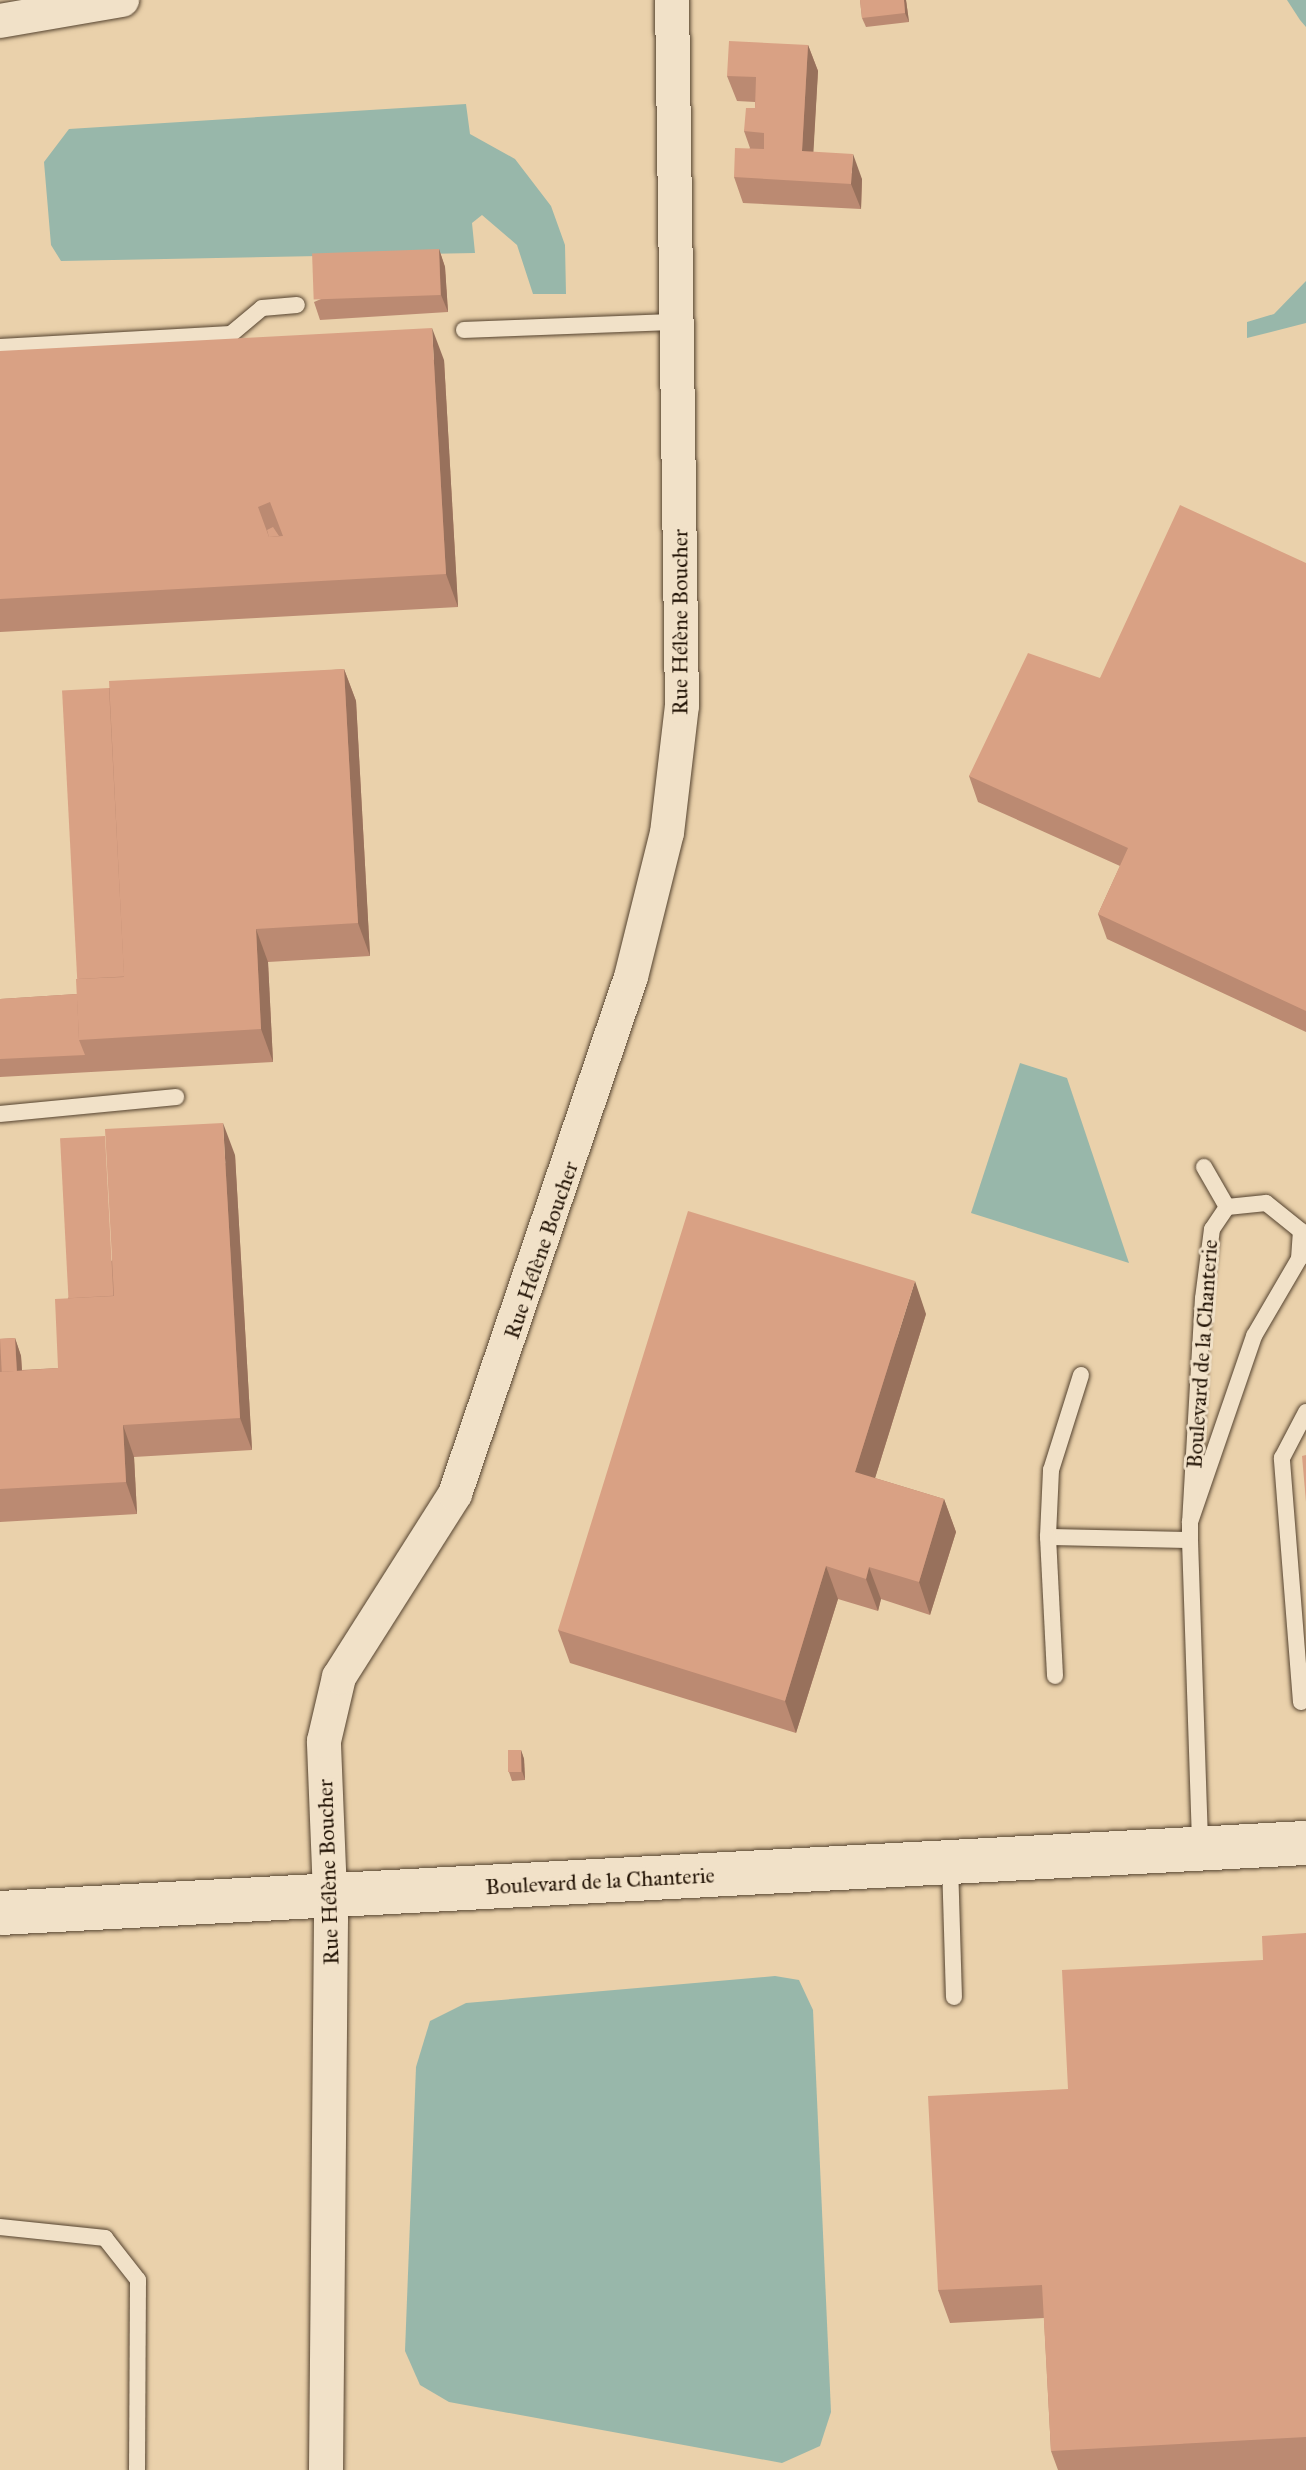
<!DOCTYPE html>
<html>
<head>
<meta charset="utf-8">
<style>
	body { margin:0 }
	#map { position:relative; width:1306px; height:2470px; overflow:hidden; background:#ead1ab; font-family:"IM FELL Great Primer",serif }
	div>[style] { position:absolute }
	.water>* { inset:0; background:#98b7aa }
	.roads { filter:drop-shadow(0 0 2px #55432f) drop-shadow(0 0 2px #55432f) }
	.lane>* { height:16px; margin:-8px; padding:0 8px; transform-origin:8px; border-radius:8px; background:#f1e1c8 }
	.street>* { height:34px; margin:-17px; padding:0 17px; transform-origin:17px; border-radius:17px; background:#f1e1c8 }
	.secondary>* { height:44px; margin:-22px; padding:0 22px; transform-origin:22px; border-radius:22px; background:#f1e1c8 }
	.wall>* { inset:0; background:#bb8a72 }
	.shaded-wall>* { inset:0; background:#98715c }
	.building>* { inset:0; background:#d9a184; transform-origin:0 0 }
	span { translate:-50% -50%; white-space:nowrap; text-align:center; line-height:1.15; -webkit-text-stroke:6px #f1e1c8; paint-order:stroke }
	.street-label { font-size:22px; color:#231406 }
</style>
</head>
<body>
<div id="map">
	<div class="water">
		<div style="clip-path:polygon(1287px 0,1306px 0,1306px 27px,1300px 20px)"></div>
		<div style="clip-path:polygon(466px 104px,470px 134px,515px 159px,551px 206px,565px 245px,566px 294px,533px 294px,517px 245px,482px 215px,472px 223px,475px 253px,61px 261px,51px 245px,44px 162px,69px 129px)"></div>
		<div style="clip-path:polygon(1306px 281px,1306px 323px,1247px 338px,1247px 322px,1274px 314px)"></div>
		<div style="clip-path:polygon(1020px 1063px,1067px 1078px,1129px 1263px,971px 1213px)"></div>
		<div style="clip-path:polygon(775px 1976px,799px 1980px,813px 2010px,831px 2412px,820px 2446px,782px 2463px,449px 2402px,420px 2385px,405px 2351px,416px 2067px,430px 2021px,466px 2003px)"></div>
	</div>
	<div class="roads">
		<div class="lane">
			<div style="left:464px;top:330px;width:213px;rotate:-2.2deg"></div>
			<div style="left:0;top:347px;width:231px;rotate:-3.2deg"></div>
			<div style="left:231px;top:334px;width:40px;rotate:-40deg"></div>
			<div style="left:262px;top:308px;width:35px;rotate:-5deg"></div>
			<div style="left:0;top:1114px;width:177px;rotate:-5.5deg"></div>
			<div style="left:1204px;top:1167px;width:46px;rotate:60.1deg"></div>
			<div style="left:1081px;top:1375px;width:100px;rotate:107.5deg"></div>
			<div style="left:1051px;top:1470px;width:67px;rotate:92.6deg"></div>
			<div style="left:1048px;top:1537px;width:142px;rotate:1.2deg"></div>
			<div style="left:1190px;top:1522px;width:197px;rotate:-71deg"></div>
			<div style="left:1254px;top:1336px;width:89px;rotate:-59.7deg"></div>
			<div style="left:1299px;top:1259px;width:28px;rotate:-86deg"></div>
			<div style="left:1301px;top:1231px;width:45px;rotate:-141.3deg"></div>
			<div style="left:1266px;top:1203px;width:39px;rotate:174deg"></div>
			<div style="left:1227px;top:1207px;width:27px;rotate:124deg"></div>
			<div style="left:1212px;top:1229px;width:70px;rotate:97.4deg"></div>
			<div style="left:1203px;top:1298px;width:224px;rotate:93.3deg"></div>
			<div style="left:1190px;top:1522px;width:18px;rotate:90deg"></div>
			<div style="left:1190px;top:1540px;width:306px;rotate:88.1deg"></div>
			<div style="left:1048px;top:1537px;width:139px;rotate:87.1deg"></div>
			<div style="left:1301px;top:1702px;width:245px;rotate:-94.5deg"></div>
			<div style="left:1282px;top:1458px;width:52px;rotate:-62.4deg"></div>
			<div style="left:950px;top:1863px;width:134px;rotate:88.3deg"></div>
			<div style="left:0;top:2227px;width:106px;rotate:6deg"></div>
			<div style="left:105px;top:2238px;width:53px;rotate:51.8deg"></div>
			<div style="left:138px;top:2280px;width:190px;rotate:90.3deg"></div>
		</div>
		<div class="street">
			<div style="left:0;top:21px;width:124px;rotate:-9.8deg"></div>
			<div style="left:326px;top:2470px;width:551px;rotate:-89.48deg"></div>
			<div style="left:331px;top:1919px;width:178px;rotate:-92.3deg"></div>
			<div style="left:324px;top:1741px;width:66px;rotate:-76.8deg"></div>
			<div style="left:339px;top:1677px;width:217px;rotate:-57.6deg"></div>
			<div style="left:455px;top:1494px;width:546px;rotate:-71.2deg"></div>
			<div style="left:631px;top:977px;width:148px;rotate:-76deg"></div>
			<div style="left:667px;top:833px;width:128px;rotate:-83.3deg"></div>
			<div style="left:682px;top:706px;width:706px;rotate:-90.81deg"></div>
		</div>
		<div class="secondary">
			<div style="left:0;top:1913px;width:1308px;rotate:-3.07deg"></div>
		</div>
	</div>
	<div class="wall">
		<div style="clip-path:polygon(860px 0,906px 0,909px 22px,866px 27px,862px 18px)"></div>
		<div style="clip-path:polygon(808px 45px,818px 71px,813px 152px,862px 179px,861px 209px,743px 203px,734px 177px,750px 148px,744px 131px,755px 108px,755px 102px,737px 101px,727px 76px)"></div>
		<div style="clip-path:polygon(439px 249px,445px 267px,448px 312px,320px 320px,314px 302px)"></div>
		<div style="clip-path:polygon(0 351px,444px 360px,458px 607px,0 632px)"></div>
		<div style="clip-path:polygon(1306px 563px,1306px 1032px,1107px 939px,1098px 914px,1120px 866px,978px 802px,969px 776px,1100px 678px)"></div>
		<div style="clip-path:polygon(344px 669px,356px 701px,370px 956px,268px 962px,273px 1062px,0 1077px,0 999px,77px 994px,109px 688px)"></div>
		<div style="clip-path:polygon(235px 1155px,252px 1450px,134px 1457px,137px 1514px,0 1522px,0 1339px,15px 1338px,21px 1356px,22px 1370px,58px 1368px,68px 1298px)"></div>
		<div style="clip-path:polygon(926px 1314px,875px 1478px,944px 1499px,956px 1532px,930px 1615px,881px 1599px,878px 1611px,838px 1599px,796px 1733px,570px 1663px,558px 1630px)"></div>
		<div style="clip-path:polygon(521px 1750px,524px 1759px,525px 1780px,512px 1781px,509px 1772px)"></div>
		<div style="clip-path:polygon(1306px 1933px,1306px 2470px,1058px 2470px,1051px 2451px,1044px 2318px,950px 2323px,938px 2290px,1068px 2089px,1263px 1960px)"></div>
	</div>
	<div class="shaded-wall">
		<div style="clip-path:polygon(904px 0,906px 0,909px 22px,905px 13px)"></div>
		<div style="clip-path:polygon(808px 45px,818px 71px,812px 177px,802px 151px)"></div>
		<div style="clip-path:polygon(853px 154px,862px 179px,861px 209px,851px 184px)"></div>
		<div style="clip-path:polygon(439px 249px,445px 267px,448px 312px,441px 295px)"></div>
		<div style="clip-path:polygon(432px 328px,444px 360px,458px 607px,446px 574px)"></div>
		<div style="clip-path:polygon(344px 669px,356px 701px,370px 956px,358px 923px)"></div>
		<div style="clip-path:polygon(256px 929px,268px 962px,273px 1062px,261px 1029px)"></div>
		<div style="clip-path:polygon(223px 1123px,235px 1155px,252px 1450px,240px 1418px)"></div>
		<div style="clip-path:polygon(915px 1281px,926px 1314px,867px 1504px,855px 1472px)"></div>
		<div style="clip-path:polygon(15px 1338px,21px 1356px,24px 1404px,18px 1386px)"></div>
		<div style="clip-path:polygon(123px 1425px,134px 1457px,137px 1514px,126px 1482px)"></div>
		<div style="clip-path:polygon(944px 1499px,956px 1532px,930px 1615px,919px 1582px)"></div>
		<div style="clip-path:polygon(826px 1566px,838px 1599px,796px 1733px,785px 1701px)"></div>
		<div style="clip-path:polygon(869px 1567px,881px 1599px,878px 1611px,866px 1579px)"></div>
		<div style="clip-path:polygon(521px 1750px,524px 1759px,525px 1780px,522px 1771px)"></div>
	</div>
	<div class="building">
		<div style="clip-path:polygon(860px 0,904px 0,905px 13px,862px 18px)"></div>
		<div style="clip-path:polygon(729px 41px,808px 45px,802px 151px,853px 154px,851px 184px,734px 177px,735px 148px,764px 149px,764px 133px,744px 131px,746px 108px,755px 108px,756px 77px,727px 76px)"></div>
		<div style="left:439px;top:249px;width:46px;height:127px;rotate:88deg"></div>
		<div style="clip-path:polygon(evenodd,432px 328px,446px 574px,0 599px,0 351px,432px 328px,270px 502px,283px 536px,269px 537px,258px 507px,270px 502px)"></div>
		<div style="clip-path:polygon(1180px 505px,1306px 563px,1306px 1011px,1098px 914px,1128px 848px,969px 776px,1028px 653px,1100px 678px)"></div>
		<div style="clip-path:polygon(273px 527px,279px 536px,269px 537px,267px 530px)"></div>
		<div style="clip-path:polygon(344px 669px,358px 923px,256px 929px,261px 1029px,79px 1040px,76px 979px,124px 977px,109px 681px)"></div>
		<div style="left:109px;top:688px;width:289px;height:47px;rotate:87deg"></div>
		<div style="clip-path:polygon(77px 994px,79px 1040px,85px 1055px,0 1059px,0 999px)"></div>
		<div style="clip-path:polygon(223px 1123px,240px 1418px,123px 1425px,126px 1482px,0 1489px,0 1372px,58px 1368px,55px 1299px,114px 1296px,105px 1129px)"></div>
		<div style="left:105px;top:1136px;width:160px;height:45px;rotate:87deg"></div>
		<div style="clip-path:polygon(688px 1211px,915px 1281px,855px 1472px,944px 1499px,919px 1582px,869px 1567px,866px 1579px,826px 1566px,785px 1701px,558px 1630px)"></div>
		<div style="left:15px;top:1338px;width:33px;height:15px;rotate:87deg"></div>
		<div style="clip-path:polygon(1306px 1455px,1306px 1502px,1302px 1456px)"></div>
		<div style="left:508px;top:1750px;width:13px;height:22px"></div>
		<div style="clip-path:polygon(1306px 1933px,1306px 2437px,1051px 2451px,1042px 2285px,938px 2290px,928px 2096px,1068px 2089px,1062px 1970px,1263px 1960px,1262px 1936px)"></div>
	</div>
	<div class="street-label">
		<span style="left:680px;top:622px;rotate:-90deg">Rue Hélène Boucher</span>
		<span style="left:541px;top:1250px;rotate:-71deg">Rue Hélène Boucher</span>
		<span style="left:1202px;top:1354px;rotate:-86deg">Boulevard de la Chanterie</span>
		<span style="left:328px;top:1872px;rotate:-92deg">Rue Hélène Boucher</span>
		<span style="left:600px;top:1881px;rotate:-3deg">Boulevard de la Chanterie</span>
	</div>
</div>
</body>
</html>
